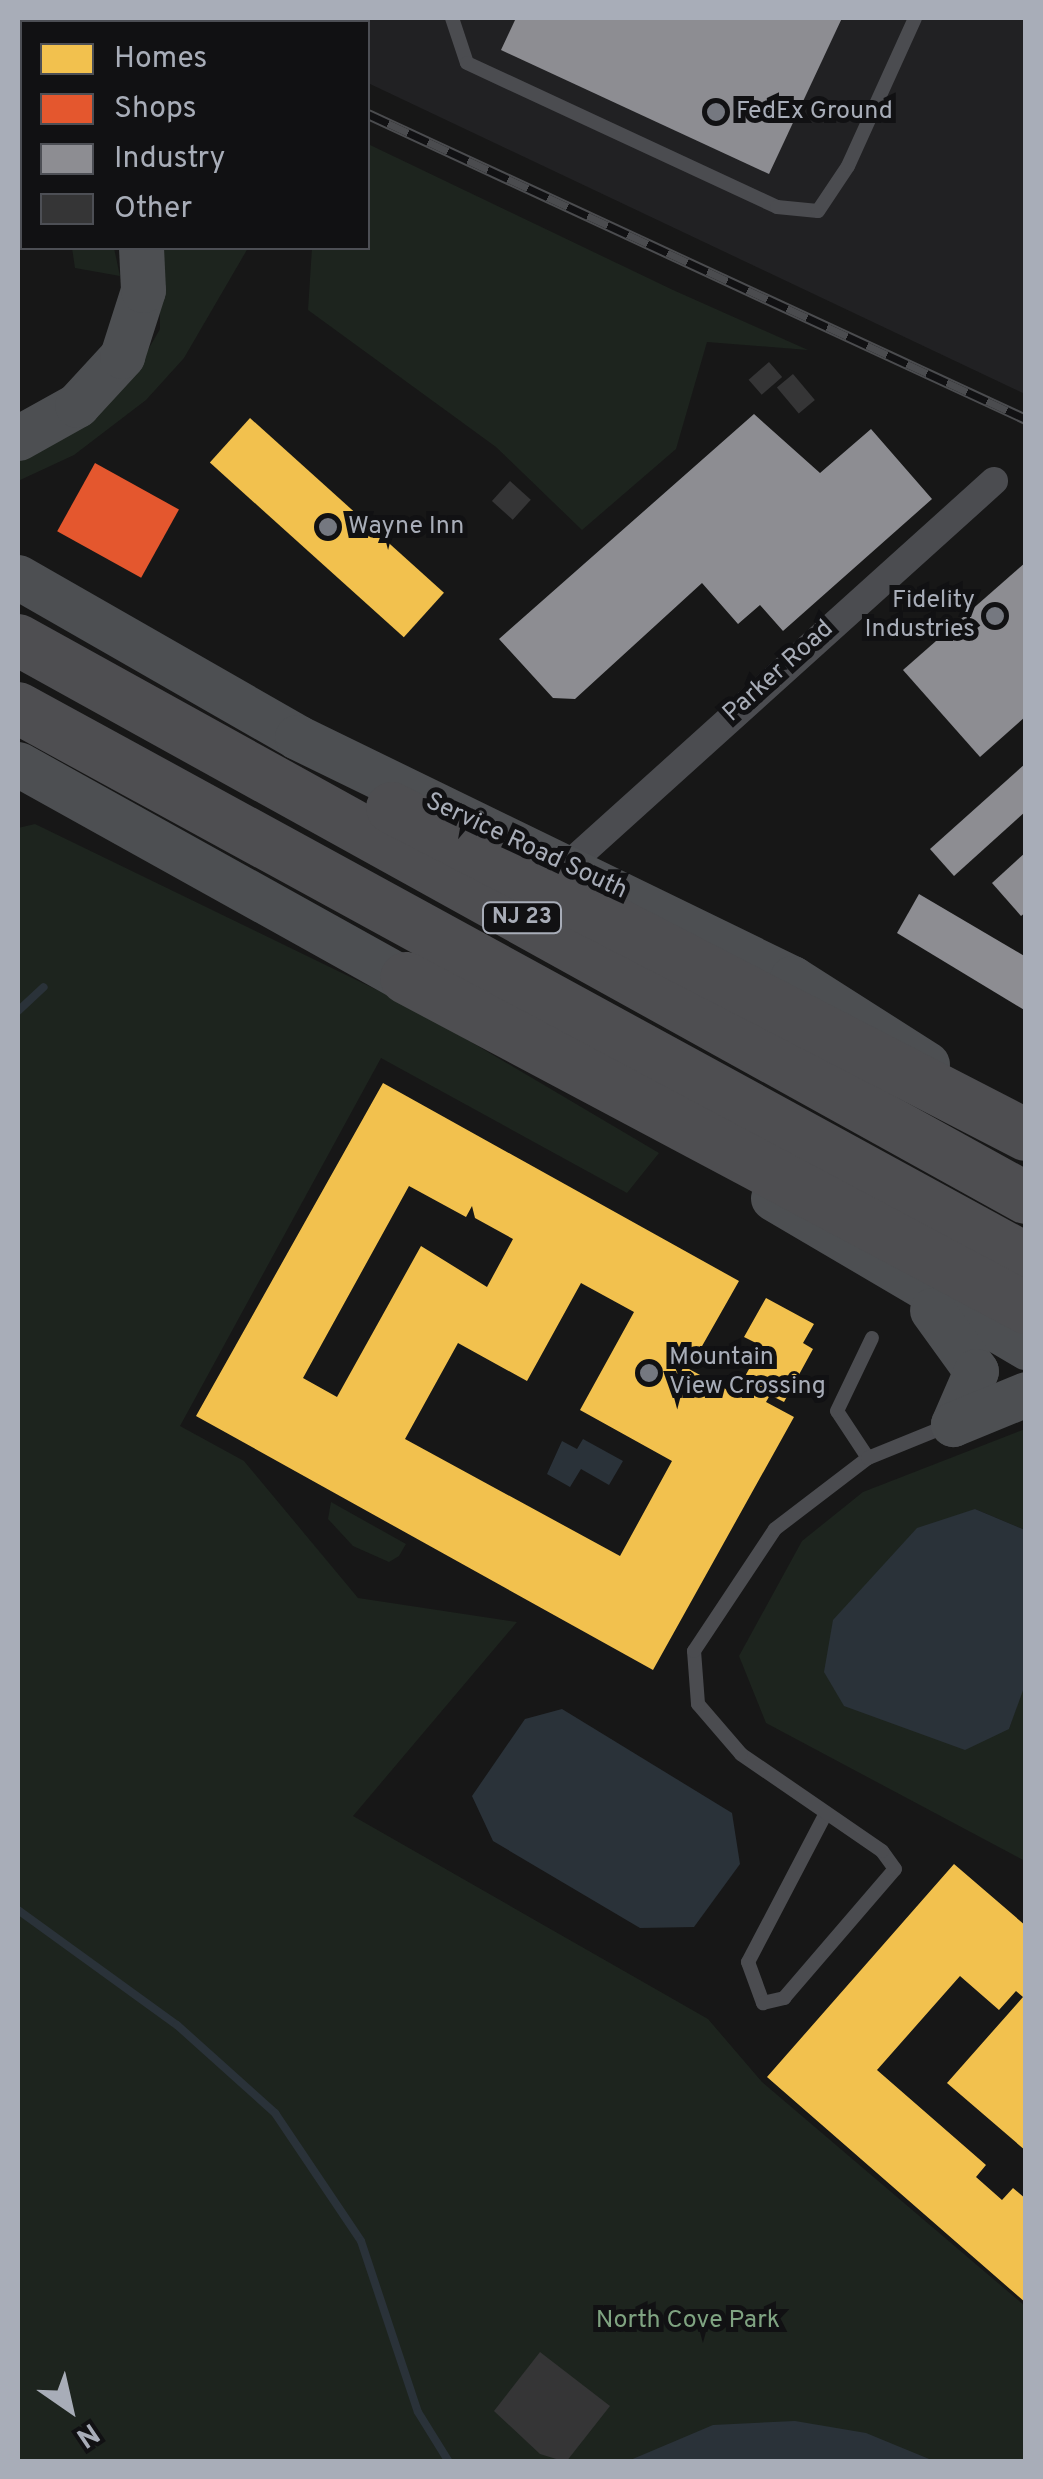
<!DOCTYPE html>
<html>
<head>
<meta charset="utf-8">
<style>
	body { margin:0 }
	#map { position:relative; width:1043px; height:2479px; overflow:hidden; background:#171717; font-family:Overpass,sans-serif }
	div>[style] { position:absolute }
	.built>* { inset:0; background:#212123 }
	.green>* { inset:0; background:#1d241e }
	.water>* { inset:0; background:#2a3239 }
	.homes>* { inset:0; background:#f2c14e; transform-origin:0 0 }
	.shops>* { inset:0; background:#e4572e; transform-origin:0 0 }
	.industry>* { inset:0; background:#8d8d92 }
	.stream>* { height:8px; margin:-4px; padding:0 4px; transform-origin:4px; border-radius:4px; background:#2a3239 }
	.building>* { inset:0; background:#353536; transform-origin:0 0 }
	.lane>* { height:14px; margin:-7px; padding:0 7px; transform-origin:7px; border-radius:7px; background:#4b4c50 }
	.street>* { height:28px; margin:-14px; padding:0 14px; transform-origin:14px; border-radius:14px; background:#4b4c50 }
	.primary>* { height:45px; margin:-22.5px; padding:0 22.5px; transform-origin:22.5px; border-radius:22.5px; background:#4d4f52 }
	.highway>* { height:52px; margin:-26px; padding:0 26px; transform-origin:26px; border-radius:26px; background:#4e4e51 }
	.rail>* { height:11px; margin-top:-5.5px; transform-origin:0; background:repeating-linear-gradient(90deg,#111113 0 22px,#4b4c4f 0 44px); box-sizing:border-box; border-block:2px solid #4b4c4f }
	.dots>* { width:28px; height:28px; translate:-50% -50%; box-sizing:border-box; border:5px solid #111113; border-radius:50% }
	span { translate:-50% -50%; white-space:nowrap; text-align:center; line-height:1.15; -webkit-text-stroke:10px #111113; paint-order:stroke }
	.shield-label span { padding:2px 8px; background:#111113; border:2px solid; border-radius:8px; -webkit-text-stroke-width:0 }
	.shield-label { font-size:22px; color:#a8adb8; font-weight:700 }
	.poi-label { font-size:25px; color:#a8adb8 }
	.left { translate:0 -50%; text-align:left }
	.right { translate:-100% -50%; text-align:right }
	.street-label { font-size:25px; color:#a8adb8 }
	.park-label { font-size:25px; color:#7fa381 }
	.frame { position:absolute; inset:0; border:20px solid #a8adb8; pointer-events:none }
	.legend { position:absolute; left:20px; top:20px; width:350px; height:230px; box-sizing:border-box; background:#111113; border:2px solid #4d4f55; margin:0; padding:12px 18px; list-style:none; font-size:30px; color:#a8adb8 }
	.legend li { display:flex; align-items:center; gap:20px; height:50px }
	.legend b { width:50px; border:2px solid #4d4f55 }
	.north { position:absolute; left:20px; top:2359px; width:100px; height:100px; -webkit-text-stroke:8px #111113; paint-order:stroke; rotate:146deg; font-size:28px; font-weight:700; line-height:40px; text-align:center; color:#a8adb8 }
	.north::after { content:''; display:block; margin:auto; width:35px; height:45px; background:#a8adb8; clip-path:polygon(50% 0,100% 100%,50% 72%,0 100%) }
</style>
</head>
<body>
<div id="map">
	<div class="built">
		<div style="clip-path:polygon(228px 18px,1025px 18px,1025px 394px,368px 83px,368px 22px)"></div>
	</div>
	<div class="green">
		<div style="clip-path:polygon(368px 144px,673px 290px,808px 350px,707px 342px,676px 449px,582px 530px,496px 447px,308px 310px,312px 248px,368px 248px)"></div>
		<div style="clip-path:polygon(72px 248px,114px 248px,120px 276px,75px 268px)"></div>
		<div style="clip-path:polygon(160px 248px,248px 248px,184px 358px,146px 400px,74px 455px,18px 481px,18px 457px,130px 381px,160px 329px)"></div>
		<div style="clip-path:polygon(35px 824px,410px 1006px,659px 1153px,627px 1193px,381px 1058px,180px 1426px,244px 1461px,358px 1598px,517px 1622px,353px 1816px,708px 2019px,762px 2082px,1025px 2306px,1026px 2461px,18px 2461px,18px 828px)"></div>
		<div style="clip-path:polygon(1025px 1429px,1025px 1530px,975px 1509px,1009px 1729px,1025px 1682px,1025px 1861px,766px 1723px,739px 1656px,802px 1541px,863px 1492px)"></div>
		<div style="clip-path:polygon(331px 1502px,406px 1544px,399px 1556px,389px 1562px,353px 1546px,328px 1519px)"></div>
	</div>
	<div class="water">
		<div style="clip-path:polygon(583px 1439px,623px 1461px,609px 1485px,581px 1469px,570px 1487px,547px 1474px,562px 1441px,577px 1449px)"></div>
		<div style="clip-path:polygon(975px 1509px,1025px 1530px,1026px 1682px,1009px 1729px,965px 1750px,844px 1706px,824px 1672px,833px 1620px,917px 1528px)"></div>
		<div style="clip-path:polygon(562px 1709px,732px 1813px,740px 1864px,694px 1927px,640px 1928px,493px 1841px,472px 1796px,525px 1719px)"></div>
		<div style="clip-path:polygon(795px 2421px,866px 2433px,934px 2461px,628px 2461px,713px 2425px)"></div>
	</div>
	<div class="homes">
		<div style="left:250px;top:418px;width:261px;height:60px;rotate:42deg"></div>
		<div style="clip-path:polygon(evenodd,383px 1083px,739px 1281px,689px 1369px,735px 1394px,762px 1346px,744px 1337px,766px 1298px,814px 1324px,803px 1343px,813px 1349px,784px 1402px,770px 1395px,766px 1402px,794px 1417px,653px 1670px,196px 1416px,383px 1083px,409px 1186px,466px 1217px,472px 1206px,475px 1218px,513px 1239px,487px 1287px,421px 1246px,337px 1397px,303px 1378px,409px 1186px,383px 1083px,581px 1283px,634px 1312px,580px 1410px,672px 1461px,620px 1556px,405px 1439px,458px 1343px,527px 1381px,581px 1283px)"></div>
		<div style="clip-path:polygon(954px 1864px,1026px 1926px,1026px 2151px,947px 2083px,1023px 1997px,1016px 1991px,999px 2010px,960px 1976px,877px 2070px,986px 2165px,976px 2177px,1002px 2200px,1013px 2188px,1026px 2199px,1026px 2303px,767px 2077px)"></div>
	</div>
	<div class="shops">
		<div style="left:95px;top:463px;width:96px;height:78px;rotate:29deg"></div>
	</div>
	<div class="industry">
		<div style="clip-path:polygon(516px 18px,842px 18px,769px 174px,501px 50px)"></div>
		<div style="clip-path:polygon(754px 414px,820px 473px,871px 429px,932px 499px,783px 631px,760px 605px,738px 624px,702px 583px,575px 699px,553px 698px,499px 639px)"></div>
		<div style="clip-path:polygon(1026px 562px,1026px 716px,980px 757px,903px 670px)"></div>
		<div style="clip-path:polygon(1026px 763px,1026px 811px,954px 876px,930px 849px)"></div>
		<div style="clip-path:polygon(1026px 852px,1026px 912px,1021px 916px,992px 883px)"></div>
		<div style="clip-path:polygon(919px 894px,1026px 957px,1026px 1011px,897px 933px)"></div>
	</div>
	<div class="stream">
		<div style="left:18px;top:1011px;width:35px;rotate:-43deg"></div>
		<div style="left:18px;top:1910px;width:196px;rotate:35.9deg"></div>
		<div style="left:177px;top:2025px;width:132px;rotate:41.9deg"></div>
		<div style="left:275px;top:2113px;width:154px;rotate:56.1deg"></div>
		<div style="left:361px;top:2241px;width:180px;rotate:71.6deg"></div>
		<div style="left:418px;top:2412px;width:59px;rotate:58.2deg"></div>
	</div>
	<div class="building">
		<div style="left:769px;top:362px;width:20px;height:27px;rotate:49deg"></div>
		<div style="left:793px;top:374px;width:34px;height:21px;rotate:50deg"></div>
		<div style="left:510px;top:481px;width:28px;height:27px;rotate:42deg"></div>
		<div style="clip-path:polygon(540px 2352px,610px 2406px,566px 2462px,540px 2454px,494px 2411px)"></div>
	</div>
	<div class="lane">
		<div style="left:452px;top:18px;width:47px;rotate:71.6deg"></div>
		<div style="left:467px;top:63px;width:342px;rotate:24.9deg"></div>
		<div style="left:777px;top:207px;width:41px;rotate:5.6deg"></div>
		<div style="left:818px;top:211px;width:54px;rotate:-56.3deg"></div>
		<div style="left:848px;top:166px;width:162px;rotate:-65.6deg"></div>
		<div style="left:868px;top:1458px;width:56px;rotate:-123.4deg"></div>
		<div style="left:837px;top:1411px;width:81px;rotate:-64.4deg"></div>
		<div style="left:825px;top:1815px;width:166px;rotate:117.6deg"></div>
		<div style="left:748px;top:1962px;width:44px;rotate:69.9deg"></div>
		<div style="left:763px;top:2003px;width:22px;rotate:-13deg"></div>
		<div style="left:784px;top:1998px;width:170px;rotate:-49.3deg"></div>
		<div style="left:895px;top:1869px;width:22px;rotate:-126deg"></div>
		<div style="left:882px;top:1851px;width:171px;rotate:-145.5deg"></div>
		<div style="left:741px;top:1754px;width:66px;rotate:-130.7deg"></div>
		<div style="left:698px;top:1704px;width:53px;rotate:-94.3deg"></div>
		<div style="left:694px;top:1651px;width:146px;rotate:-56.4deg"></div>
		<div style="left:775px;top:1529px;width:117px;rotate:-37.4deg"></div>
		<div style="left:868px;top:1458px;width:85px;rotate:-22.1deg"></div>
	</div>
	<div class="street">
		<div style="left:567px;top:866px;width:575px;rotate:-42.04deg"></div>
	</div>
	<div class="primary">
		<div style="left:18px;top:109px;width:4px;rotate:27deg"></div>
		<div style="left:18px;top:438px;width:68px;rotate:-29.2deg"></div>
		<div style="left:77px;top:405px;width:67px;rotate:-47.4deg"></div>
		<div style="left:122px;top:356px;width:69px;rotate:-72.3deg"></div>
		<div style="left:143px;top:290px;width:42px;rotate:-92.7deg"></div>
		<div style="left:18px;top:577px;width:322px;rotate:29.8deg"></div>
		<div style="left:297px;top:737px;width:551px;rotate:25.96deg"></div>
		<div style="left:792px;top:978px;width:160px;rotate:32.5deg"></div>
		<div style="left:18px;top:764px;width:477px;rotate:29.1deg"></div>
		<div style="left:773px;top:1198px;width:294px;rotate:30.5deg"></div>
		<div style="left:932px;top:1310px;width:75px;rotate:54.2deg"></div>
		<div style="left:976px;top:1371px;width:58px;rotate:113.5deg"></div>
		<div style="left:953px;top:1424px;width:79px;rotate:-22.3deg"></div>
	</div>
	<div class="highway">
		<div style="left:18px;top:640px;width:1152px;rotate:28.97deg"></div>
		<div style="left:18px;top:708px;width:1149px;rotate:28.66deg"></div>
		<div style="left:392px;top:808px;width:713px;rotate:27.28deg"></div>
		<div style="left:406px;top:978px;width:702px;rotate:28.02deg"></div>
	</div>
	<div class="rail">
		<div style="left:169px;top:18px;width:10px;rotate:24deg"></div>
		<div style="left:368px;top:114px;width:725px;rotate:24.87deg"></div>
	</div>
	<div class="dots">
		<div style="left:716px;top:112px;background:#757880"></div>
		<div style="left:328px;top:527px;background:#757880"></div>
		<div style="left:995px;top:616px;background:#757880"></div>
		<div style="left:649px;top:1373px;background:#757880"></div>
	</div>
	<div class="shield-label">
		<span style="left:522px;top:918px">NJ 23</span>
	</div>
	<div class="poi-label">
		<span class="left" style="left:736px;top:112px">FedEx Ground</span>
		<span class="left" style="left:348px;top:527px">Wayne Inn</span>
		<span class="right" style="left:975px;top:616px">Fidelity<br>Industries</span>
		<span class="left" style="left:669px;top:1373px">Mountain<br>View Crossing</span>
	</div>
	<div class="street-label">
		<span style="left:779px;top:672px;rotate:-42deg">Parker Road</span>
		<span style="left:526px;top:847px;rotate:25deg">Service Road South</span>
	</div>
	<div class="park-label">
		<span style="left:688px;top:2321px">North Cove Park</span>
	</div>
	<div class="frame"></div>
	<ul class="legend">
	<li><b style="height:28px;background:#f2c14e"></b>Homes</li>
	<li><b style="height:28px;background:#e4572e"></b>Shops</li>
	<li><b style="height:28px;background:#8d8d92"></b>Industry</li>
	<li><b style="height:28px;background:#353536"></b>Other</li>
	</ul>
	<div class="north">N</div>
</div>
</body>
</html>
